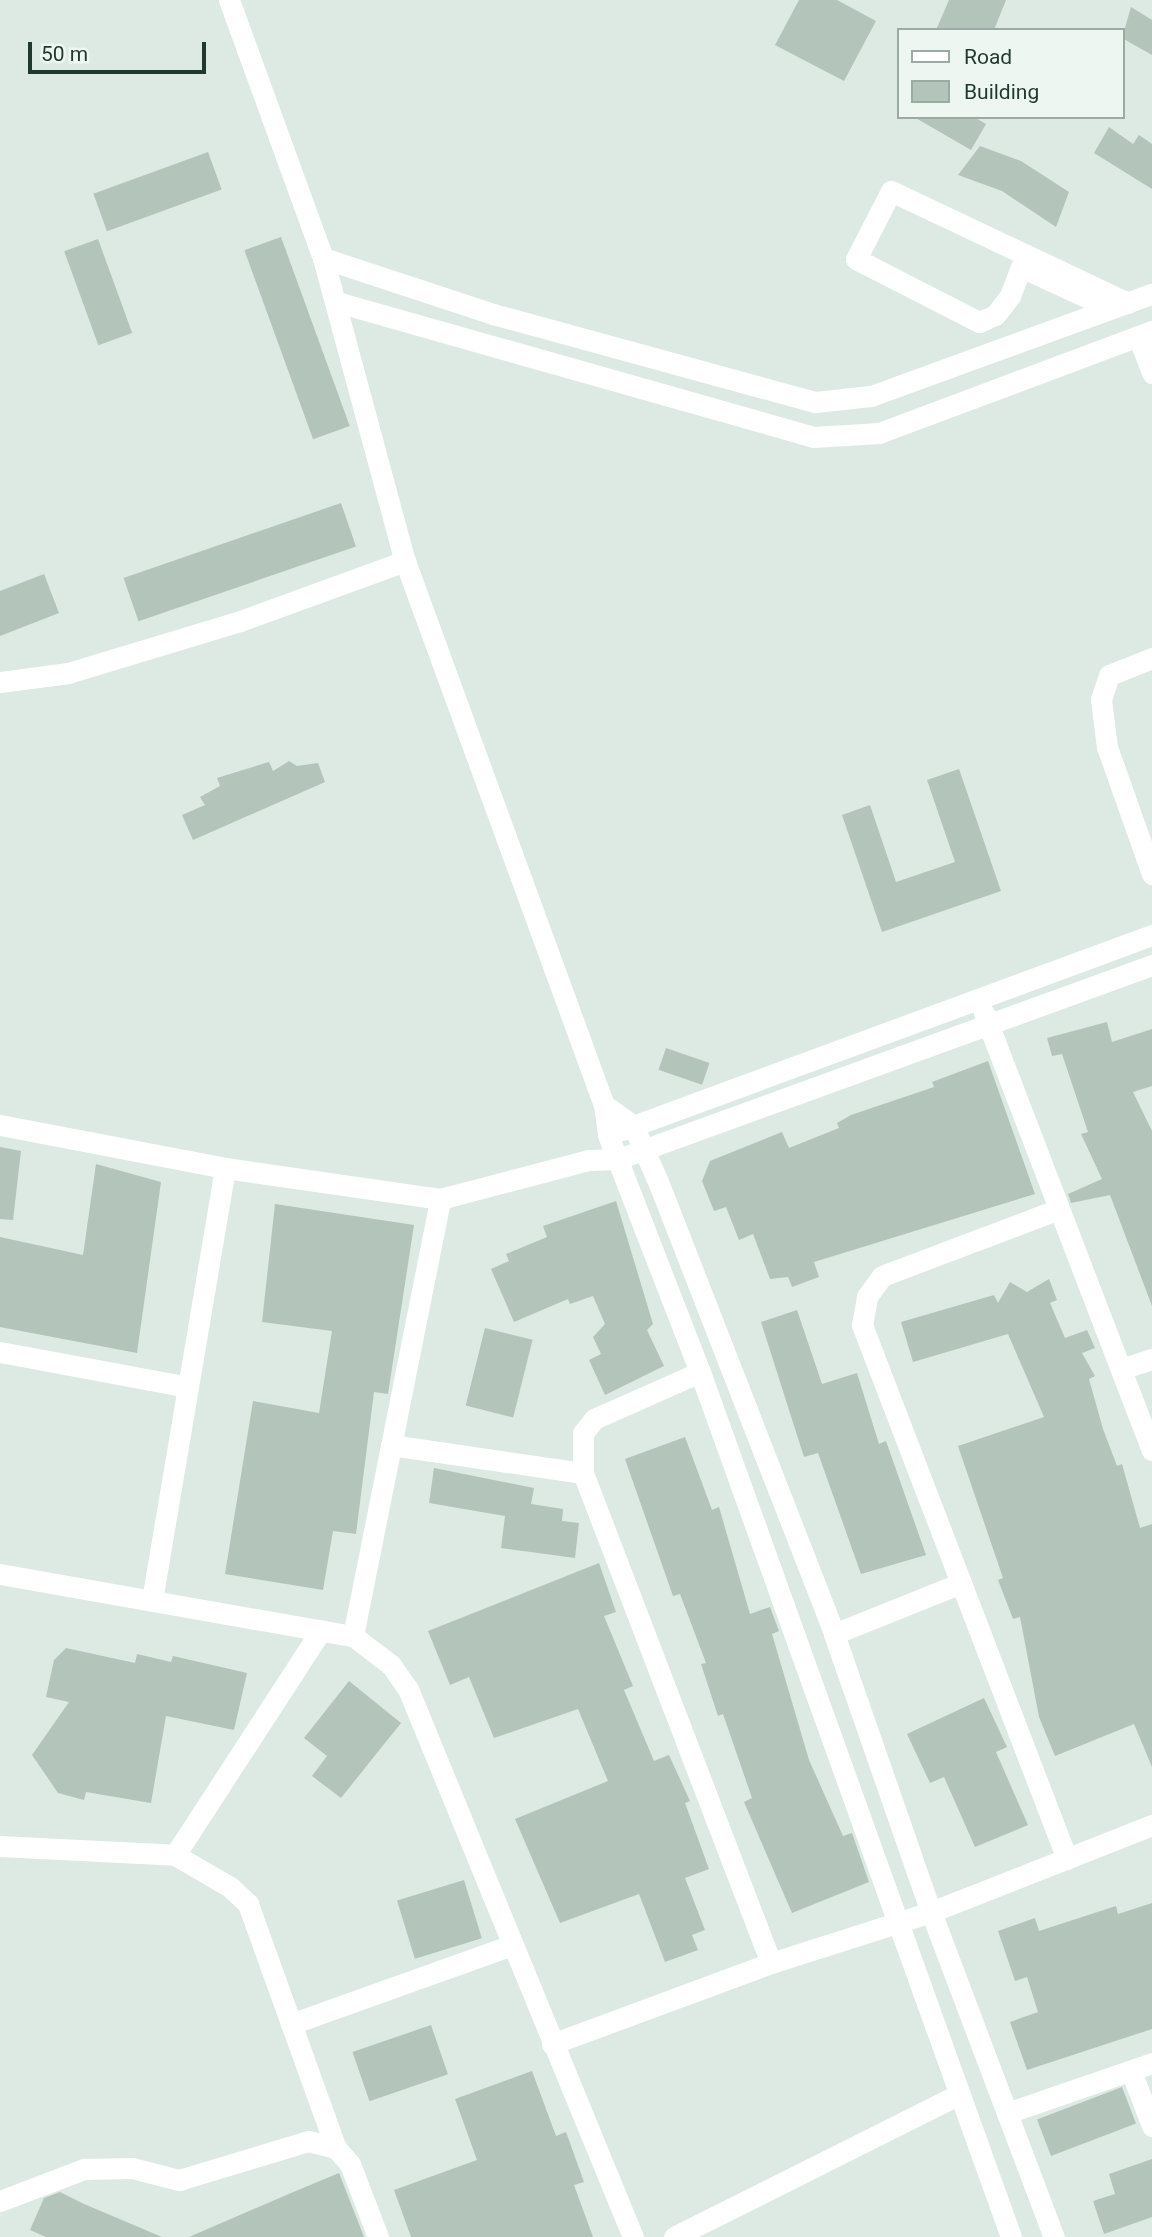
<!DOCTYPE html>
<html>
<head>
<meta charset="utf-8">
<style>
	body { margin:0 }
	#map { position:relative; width:1152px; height:2237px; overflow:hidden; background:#dde9e3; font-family:Roboto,sans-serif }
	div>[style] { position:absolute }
	.building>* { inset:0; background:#b3c4bb; transform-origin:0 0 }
	.minor>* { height:21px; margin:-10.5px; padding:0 10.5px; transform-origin:10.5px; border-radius:10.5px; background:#fff }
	span { translate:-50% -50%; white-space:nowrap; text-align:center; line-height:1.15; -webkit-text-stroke:5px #eef6f1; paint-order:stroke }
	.legend { position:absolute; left:897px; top:28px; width:228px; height:91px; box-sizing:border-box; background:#eef6f1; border:2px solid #9baaa3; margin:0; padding:9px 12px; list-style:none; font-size:21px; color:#1f392f }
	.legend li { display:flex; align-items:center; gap:14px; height:35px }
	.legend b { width:35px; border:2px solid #9baaa3 }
	.scale { position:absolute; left:28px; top:42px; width:178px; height:32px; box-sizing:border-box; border:4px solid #1f392f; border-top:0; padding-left:9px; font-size:21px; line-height:24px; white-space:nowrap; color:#1f392f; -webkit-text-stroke:5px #eef6f1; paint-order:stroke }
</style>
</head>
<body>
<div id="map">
	<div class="building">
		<div style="clip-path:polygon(799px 0,837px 0,876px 21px,844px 81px,775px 45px)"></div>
		<div style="clip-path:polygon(949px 0,1006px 0,994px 30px,936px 30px)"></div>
		<div style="clip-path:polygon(1131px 7px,1152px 20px,1152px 55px,1122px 38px)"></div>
		<div style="clip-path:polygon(914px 117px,974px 117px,986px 124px,971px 150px)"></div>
		<div style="clip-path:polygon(1109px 127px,1133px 144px,1139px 135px,1152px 144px,1152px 189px,1094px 153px)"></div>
		<div style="clip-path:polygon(980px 146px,1021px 161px,1069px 192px,1056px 227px,1002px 191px,958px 175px)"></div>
		<div style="left:208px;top:152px;width:40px;height:122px;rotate:70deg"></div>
		<div style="left:281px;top:237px;width:201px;height:39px;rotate:70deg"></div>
		<div style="left:98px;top:239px;width:100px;height:36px;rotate:70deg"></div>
		<div style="left:341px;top:503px;width:46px;height:230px;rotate:71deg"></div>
		<div style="clip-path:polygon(44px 574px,59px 613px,0 636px,0 591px)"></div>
		<div style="clip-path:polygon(289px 761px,297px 766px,318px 763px,325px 782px,193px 840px,182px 815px,205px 805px,200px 797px,220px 786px,217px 778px,269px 762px,273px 771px)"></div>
		<div style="clip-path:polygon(959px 769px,1001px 891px,882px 932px,842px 815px,870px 805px,896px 882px,955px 862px,927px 780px)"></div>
		<div style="clip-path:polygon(1107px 1022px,1112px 1042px,1152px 1029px,1152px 1086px,1133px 1092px,1152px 1131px,1152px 1306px,1110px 1195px,1071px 1203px,1068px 1194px,1102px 1179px,1081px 1134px,1088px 1132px,1062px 1054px,1052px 1056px,1047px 1038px)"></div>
		<div style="left:666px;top:1048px;width:46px;height:23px;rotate:19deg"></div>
		<div style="clip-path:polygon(988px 1061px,1035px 1194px,814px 1262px,819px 1277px,792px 1287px,788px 1277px,770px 1279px,753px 1234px,739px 1240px,726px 1207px,714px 1211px,702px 1181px,710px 1161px,782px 1132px,789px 1148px,839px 1128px,837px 1123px,851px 1115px,934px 1087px,932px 1082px)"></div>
		<div style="clip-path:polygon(0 1147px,21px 1151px,13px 1220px,0 1219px)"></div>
		<div style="clip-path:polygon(96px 1164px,161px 1182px,137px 1353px,0 1327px,0 1237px,83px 1255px)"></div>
		<div style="clip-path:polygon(616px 1201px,653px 1324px,647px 1330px,664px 1366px,605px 1395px,589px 1360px,601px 1354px,593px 1337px,605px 1324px,593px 1296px,570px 1304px,568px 1299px,514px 1322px,491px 1269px,509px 1261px,506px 1254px,547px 1237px,543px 1226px)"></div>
		<div style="clip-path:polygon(275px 1204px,414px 1225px,388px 1394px,374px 1392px,356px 1534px,333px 1531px,323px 1590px,225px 1574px,253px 1401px,319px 1413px,332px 1331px,262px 1322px)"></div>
		<div style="clip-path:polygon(1049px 1279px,1057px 1300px,1050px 1303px,1065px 1338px,1087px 1330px,1095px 1348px,1082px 1353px,1095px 1376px,1089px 1379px,1103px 1429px,1117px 1466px,1122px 1464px,1140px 1528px,1152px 1524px,1152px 1767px,1134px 1724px,1055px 1756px,1039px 1717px,1020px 1617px,1013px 1619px,998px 1580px,1003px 1578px,958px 1446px,1044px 1417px,1008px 1334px,913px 1362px,901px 1322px,994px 1295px,998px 1303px,1010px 1282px,1027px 1292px)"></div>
		<div style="clip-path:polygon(797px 1310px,822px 1384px,857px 1373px,879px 1444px,886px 1441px,926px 1555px,861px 1574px,818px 1453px,804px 1457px,761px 1322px)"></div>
		<div style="left:485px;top:1328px;width:49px;height:80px;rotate:14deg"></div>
		<div style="clip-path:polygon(685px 1437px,712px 1510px,719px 1507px,750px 1614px,770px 1607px,779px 1631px,772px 1634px,809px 1760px,843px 1836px,852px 1833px,869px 1882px,792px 1913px,744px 1802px,752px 1798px,723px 1714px,718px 1716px,701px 1664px,706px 1663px,680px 1594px,673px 1596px,625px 1459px)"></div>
		<div style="clip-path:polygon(434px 1468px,534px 1488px,531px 1504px,563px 1509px,562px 1521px,579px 1523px,575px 1558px,501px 1548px,505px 1516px,429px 1503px)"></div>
		<div style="clip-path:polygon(599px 1563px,616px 1612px,604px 1616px,633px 1686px,624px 1690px,654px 1761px,669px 1755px,690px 1801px,685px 1803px,709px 1869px,685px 1878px,705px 1930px,692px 1935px,698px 1950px,665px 1962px,639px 1894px,560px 1923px,515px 1819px,608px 1781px,578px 1709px,494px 1738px,469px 1677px,450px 1685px,428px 1631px)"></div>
		<div style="clip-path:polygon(66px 1648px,135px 1663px,137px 1654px,171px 1662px,173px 1656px,247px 1673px,234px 1730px,166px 1716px,151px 1803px,86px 1792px,84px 1800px,58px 1793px,32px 1755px,69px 1702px,46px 1697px,54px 1660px)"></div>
		<div style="clip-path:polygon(349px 1681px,401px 1723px,341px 1798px,312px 1776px,327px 1756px,304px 1738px)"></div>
		<div style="clip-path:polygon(984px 1698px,1007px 1747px,996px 1752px,1028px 1825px,975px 1847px,944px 1777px,930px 1783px,907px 1734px)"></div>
		<div style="left:464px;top:1880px;width:61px;height:70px;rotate:73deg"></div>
		<div style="clip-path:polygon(1152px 1903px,1152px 2029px,1027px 2070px,1010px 2022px,1038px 2012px,1027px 1977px,1015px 1981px,998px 1931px,1035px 1918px,1039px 1931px,1116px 1906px,1118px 1914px)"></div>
		<div style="left:431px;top:2025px;width:52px;height:83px;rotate:71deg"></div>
		<div style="clip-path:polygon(532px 2071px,556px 2136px,566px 2132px,584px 2182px,574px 2185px,593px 2237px,411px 2237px,394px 2190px,477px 2160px,455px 2099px)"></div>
		<div style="left:1122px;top:2087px;width:39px;height:91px;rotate:69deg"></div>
		<div style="clip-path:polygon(1152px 2159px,1152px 2217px,1104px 2234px,1093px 2201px,1115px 2194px,1109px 2174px)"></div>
		<div style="clip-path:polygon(339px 2173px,364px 2237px,189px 2237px,291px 2193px)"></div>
		<div style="clip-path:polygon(60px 2192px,84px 2204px,162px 2237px,46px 2237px,30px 2230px,44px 2198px)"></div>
	</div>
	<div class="minor">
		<div style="left:229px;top:0;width:275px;rotate:70deg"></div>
		<div style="left:323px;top:258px;width:314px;rotate:74.9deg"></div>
		<div style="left:405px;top:561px;width:579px;rotate:69.91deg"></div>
		<div style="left:604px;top:1105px;width:30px;rotate:82deg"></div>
		<div style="left:608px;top:1135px;width:254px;rotate:68.8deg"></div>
		<div style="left:700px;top:1372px;width:919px;rotate:70.22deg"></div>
		<div style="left:323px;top:258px;width:179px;rotate:18.2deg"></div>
		<div style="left:493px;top:314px;width:334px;rotate:15.3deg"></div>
		<div style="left:815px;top:402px;width:56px;rotate:-6.1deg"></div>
		<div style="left:871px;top:396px;width:299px;rotate:-20deg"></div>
		<div style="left:337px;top:302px;width:495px;rotate:15.8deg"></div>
		<div style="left:813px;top:437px;width:66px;rotate:-3.5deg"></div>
		<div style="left:879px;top:433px;width:291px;rotate:-20.5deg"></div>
		<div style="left:1110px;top:308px;width:98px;rotate:-155.3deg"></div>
		<div style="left:1021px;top:267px;width:31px;rotate:111deg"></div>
		<div style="left:1010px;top:296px;width:24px;rotate:128deg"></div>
		<div style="left:995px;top:315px;width:17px;rotate:156deg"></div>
		<div style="left:979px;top:322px;width:138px;rotate:-152.9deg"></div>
		<div style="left:856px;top:259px;width:76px;rotate:-62.8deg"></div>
		<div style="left:891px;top:191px;width:262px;rotate:25.3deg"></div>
		<div style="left:1138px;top:336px;width:40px;rotate:69deg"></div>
		<div style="left:1152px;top:658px;width:46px;rotate:158.4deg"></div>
		<div style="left:1109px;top:675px;width:26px;rotate:108deg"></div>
		<div style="left:1101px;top:700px;width:47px;rotate:82.7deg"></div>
		<div style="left:1107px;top:747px;width:135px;rotate:70.5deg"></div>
		<div style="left:0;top:682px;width:69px;rotate:-7.5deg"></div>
		<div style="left:68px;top:673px;width:180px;rotate:-16.8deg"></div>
		<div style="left:240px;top:621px;width:176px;rotate:-20deg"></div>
		<div style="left:984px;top:1013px;width:468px;rotate:69deg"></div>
		<div style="left:604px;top:1105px;width:35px;rotate:35deg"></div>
		<div style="left:633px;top:1125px;width:64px;rotate:66.2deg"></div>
		<div style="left:659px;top:1184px;width:483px;rotate:68.7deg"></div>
		<div style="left:834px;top:1634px;width:294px;rotate:70.8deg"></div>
		<div style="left:931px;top:1912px;width:347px;rotate:69.3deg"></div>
		<div style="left:0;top:1125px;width:229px;rotate:10.8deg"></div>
		<div style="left:225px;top:1168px;width:217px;rotate:8.2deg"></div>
		<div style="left:440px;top:1199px;width:154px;rotate:-14.7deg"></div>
		<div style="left:589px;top:1160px;width:29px;rotate:-2deg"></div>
		<div style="left:618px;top:1159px;width:568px;rotate:-19.97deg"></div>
		<div style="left:622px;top:1130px;width:565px;rotate:-20.2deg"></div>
		<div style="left:1059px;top:1209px;width:189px;rotate:159.3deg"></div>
		<div style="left:882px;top:1276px;width:26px;rotate:126deg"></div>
		<div style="left:867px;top:1297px;width:28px;rotate:100deg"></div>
		<div style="left:862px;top:1325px;width:572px;rotate:69deg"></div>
		<div style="left:0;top:1352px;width:191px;rotate:10.5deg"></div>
		<div style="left:1121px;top:1369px;width:33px;rotate:-18deg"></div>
		<div style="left:700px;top:1372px;width:116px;rotate:156.1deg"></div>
		<div style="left:594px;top:1419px;width:18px;rotate:128deg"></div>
		<div style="left:583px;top:1433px;width:40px;rotate:90deg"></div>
		<div style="left:583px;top:1473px;width:525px;rotate:69.01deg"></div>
		<div style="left:391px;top:1445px;width:194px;rotate:8.3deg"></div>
		<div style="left:0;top:1574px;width:358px;rotate:10deg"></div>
		<div style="left:353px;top:1636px;width:48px;rotate:37.3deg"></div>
		<div style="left:391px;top:1665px;width:29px;rotate:55deg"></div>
		<div style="left:408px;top:1689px;width:592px;rotate:67.68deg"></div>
		<div style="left:152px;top:1600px;width:438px;rotate:-80.4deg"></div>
		<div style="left:834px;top:1634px;width:137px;rotate:-21.9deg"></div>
		<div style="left:353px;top:1636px;width:446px;rotate:-78.7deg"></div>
		<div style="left:0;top:1846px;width:175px;rotate:2.9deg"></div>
		<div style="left:175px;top:1855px;width:64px;rotate:30.2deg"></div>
		<div style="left:230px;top:1887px;width:25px;rotate:43deg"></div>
		<div style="left:248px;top:1904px;width:259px;rotate:70.2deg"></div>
		<div style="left:336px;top:2148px;width:21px;rotate:49deg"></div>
		<div style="left:350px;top:2164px;width:78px;rotate:69deg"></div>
		<div style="left:175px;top:1855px;width:268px;rotate:-57deg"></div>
		<div style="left:291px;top:2024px;width:235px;rotate:-19.7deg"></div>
		<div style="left:552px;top:2044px;width:233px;rotate:-20.3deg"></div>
		<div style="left:771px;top:1963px;width:168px;rotate:-17.7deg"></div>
		<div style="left:931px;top:1912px;width:238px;rotate:-21.5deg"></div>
		<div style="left:1131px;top:2071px;width:59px;rotate:69.1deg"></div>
		<div style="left:1007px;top:2113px;width:153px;rotate:-19deg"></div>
		<div style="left:0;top:2201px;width:90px;rotate:-20.9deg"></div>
		<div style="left:84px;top:2169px;width:48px;rotate:-1.2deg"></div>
		<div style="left:132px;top:2168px;width:49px;rotate:14.3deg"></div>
		<div style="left:179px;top:2180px;width:135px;rotate:-16.8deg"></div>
		<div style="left:308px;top:2141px;width:29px;rotate:14deg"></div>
		<div style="left:674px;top:2237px;width:319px;rotate:-26.6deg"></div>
	</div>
	<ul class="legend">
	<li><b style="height:9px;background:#fff"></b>Road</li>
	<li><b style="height:19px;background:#b3c4bb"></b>Building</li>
	</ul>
	<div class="scale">50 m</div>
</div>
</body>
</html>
